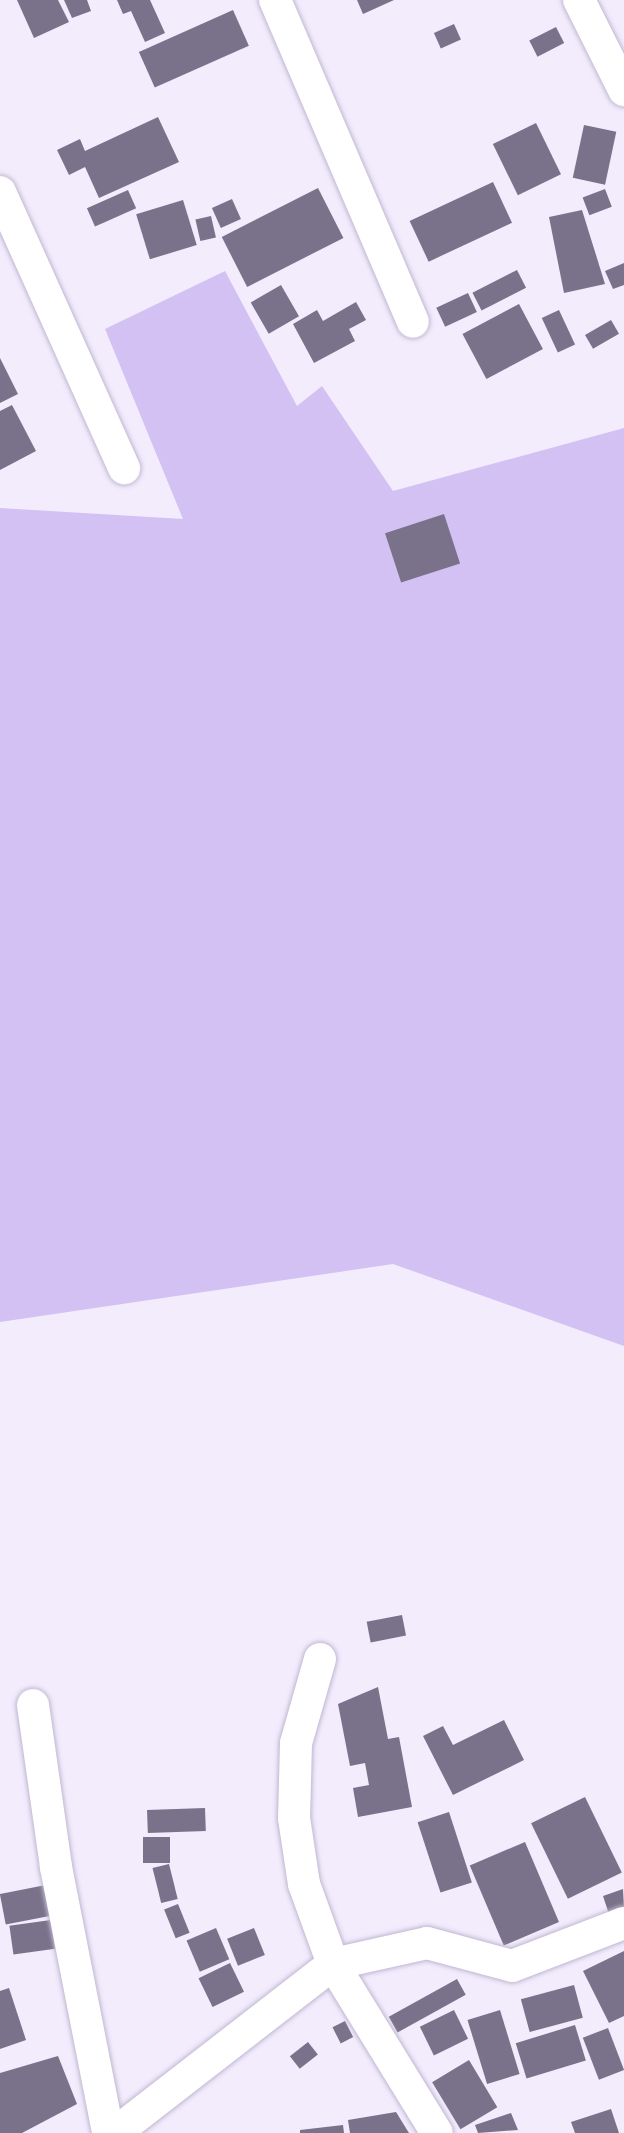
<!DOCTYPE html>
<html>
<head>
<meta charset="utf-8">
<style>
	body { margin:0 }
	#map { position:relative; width:624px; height:2133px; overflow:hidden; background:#f2ecfd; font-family:"Playfair Display",serif }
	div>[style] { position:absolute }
	.green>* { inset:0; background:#d2c1f2 }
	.building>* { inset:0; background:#7a728a; transform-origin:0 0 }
	.roads { filter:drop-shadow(0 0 2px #c0b7d1) drop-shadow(0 0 2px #c0b7d1) }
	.minor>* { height:32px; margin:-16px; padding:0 16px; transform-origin:16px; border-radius:16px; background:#fff }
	span { translate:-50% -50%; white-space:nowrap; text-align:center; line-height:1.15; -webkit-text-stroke:8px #fcfdfc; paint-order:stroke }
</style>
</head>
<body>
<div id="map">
	<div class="green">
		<div style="clip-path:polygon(225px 271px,297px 406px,322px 386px,393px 491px,624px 428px,624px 1346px,393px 1264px,0 1322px,0 508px,183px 519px,105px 329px)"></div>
	</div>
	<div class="building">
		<div style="clip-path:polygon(17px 0,58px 0,69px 22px,34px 38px)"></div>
		<div style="clip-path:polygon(64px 0,87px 0,91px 11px,72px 18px)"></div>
		<div style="clip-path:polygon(117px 0,150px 0,165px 33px,145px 42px,131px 11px,123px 14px)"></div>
		<div style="clip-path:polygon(357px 0,394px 0,363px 14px)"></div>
		<div style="left:233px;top:10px;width:39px;height:103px;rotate:66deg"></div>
		<div style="left:454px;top:24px;width:17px;height:22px;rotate:66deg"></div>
		<div style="left:556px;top:27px;width:18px;height:30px;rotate:63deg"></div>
		<div style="clip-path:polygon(158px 117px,179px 162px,99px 198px,85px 167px,69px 175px,57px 150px,80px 139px,85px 151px)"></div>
		<div style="left:536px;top:123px;width:57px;height:48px;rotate:64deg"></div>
		<div style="left:584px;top:125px;width:33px;height:54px;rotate:12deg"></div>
		<div style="left:493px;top:182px;width:45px;height:92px;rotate:65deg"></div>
		<div style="left:318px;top:188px;width:56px;height:108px;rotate:63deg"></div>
		<div style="left:605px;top:189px;width:19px;height:24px;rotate:69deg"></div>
		<div style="left:128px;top:190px;width:20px;height:45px;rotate:66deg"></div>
		<div style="left:232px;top:199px;width:22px;height:22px;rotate:66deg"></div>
		<div style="left:183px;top:200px;width:47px;height:49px;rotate:73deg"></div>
		<div style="clip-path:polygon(582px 210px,605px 284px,564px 293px,549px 217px)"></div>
		<div style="left:211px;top:216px;width:22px;height:16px;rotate:77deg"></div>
		<div style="clip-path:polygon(624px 263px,624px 285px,613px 289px,605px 271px)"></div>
		<div style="left:517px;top:270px;width:20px;height:50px;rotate:63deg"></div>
		<div style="left:281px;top:285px;width:36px;height:35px;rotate:60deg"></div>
		<div style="left:468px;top:293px;width:21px;height:35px;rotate:65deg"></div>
		<div style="clip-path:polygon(356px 302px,366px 320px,349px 329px,355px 341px,314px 363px,293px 324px,317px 310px,323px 321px)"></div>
		<div style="left:519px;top:304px;width:51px;height:64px;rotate:62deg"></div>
		<div style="left:559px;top:310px;width:38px;height:19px;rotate:65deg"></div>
		<div style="left:611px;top:320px;width:16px;height:30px;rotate:60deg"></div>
		<div style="clip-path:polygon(0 358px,18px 394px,0 403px)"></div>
		<div style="clip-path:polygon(12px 405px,36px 451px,0 470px,0 411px)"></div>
		<div style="left:444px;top:514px;width:52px;height:62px;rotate:72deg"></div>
		<div style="left:402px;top:1615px;width:21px;height:36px;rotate:79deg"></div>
		<div style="clip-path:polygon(378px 1687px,388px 1739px,399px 1737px,412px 1807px,358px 1817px,353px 1788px,369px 1785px,365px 1763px,350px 1766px,338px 1704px)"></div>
		<div style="clip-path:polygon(504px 1720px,524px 1760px,453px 1795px,423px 1736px,443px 1726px,453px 1745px)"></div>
		<div style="left:585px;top:1797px;width:84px;height:60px;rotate:64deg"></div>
		<div style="left:205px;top:1808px;width:23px;height:58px;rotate:88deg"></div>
		<div style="left:449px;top:1812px;width:74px;height:33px;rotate:72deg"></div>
		<div style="left:170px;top:1837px;width:26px;height:27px;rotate:90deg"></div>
		<div style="left:525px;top:1842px;width:87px;height:60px;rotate:67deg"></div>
		<div style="left:169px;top:1864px;width:36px;height:17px;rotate:76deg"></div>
		<div style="left:46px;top:1885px;width:31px;height:47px;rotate:79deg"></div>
		<div style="clip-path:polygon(623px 1889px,624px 1909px,609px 1914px,603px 1896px)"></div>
		<div style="left:178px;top:1904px;width:31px;height:15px;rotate:68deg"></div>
		<div style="left:51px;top:1920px;width:29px;height:42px;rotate:82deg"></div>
		<div style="left:216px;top:1928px;width:34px;height:32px;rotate:67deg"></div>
		<div style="left:254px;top:1928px;width:29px;height:29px;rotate:68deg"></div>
		<div style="clip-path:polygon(624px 1951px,624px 2016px,609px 2023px,583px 1971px)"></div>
		<div style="left:230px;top:1963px;width:32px;height:35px;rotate:64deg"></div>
		<div style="left:457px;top:1979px;width:18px;height:78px;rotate:61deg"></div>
		<div style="left:574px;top:1985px;width:34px;height:55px;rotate:75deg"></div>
		<div style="clip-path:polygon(9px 1988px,26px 2040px,0 2049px,0 1991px)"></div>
		<div style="left:454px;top:2010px;width:32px;height:38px;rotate:64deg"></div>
		<div style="left:500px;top:2010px;width:67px;height:34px;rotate:73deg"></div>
		<div style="left:345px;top:2021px;width:18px;height:14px;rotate:63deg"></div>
		<div style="left:575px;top:2025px;width:37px;height:62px;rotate:73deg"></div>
		<div style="left:608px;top:2028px;width:45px;height:27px;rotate:69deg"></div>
		<div style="left:308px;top:2042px;width:16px;height:23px;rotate:52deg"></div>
		<div style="clip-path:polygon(58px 2056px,77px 2104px,22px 2133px,0 2133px,0 2073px)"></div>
		<div style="left:469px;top:2060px;width:55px;height:43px;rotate:59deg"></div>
		<div style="clip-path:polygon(611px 2109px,619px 2133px,575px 2133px,571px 2122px)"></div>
		<div style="clip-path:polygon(396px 2112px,409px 2133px,350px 2133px,348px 2120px)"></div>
		<div style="clip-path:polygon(511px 2113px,518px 2130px,478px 2133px,475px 2125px)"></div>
		<div style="clip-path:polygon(343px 2125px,344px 2133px,300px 2133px,300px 2130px)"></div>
	</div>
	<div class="roads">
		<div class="minor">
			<div style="left:275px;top:0;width:350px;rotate:66.8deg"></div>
			<div style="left:579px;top:0;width:101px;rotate:63.4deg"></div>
			<div style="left:0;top:192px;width:303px;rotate:65.8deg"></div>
			<div style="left:320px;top:1659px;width:87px;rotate:105.9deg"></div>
			<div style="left:296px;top:1743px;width:75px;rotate:91.5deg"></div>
			<div style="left:294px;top:1818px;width:67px;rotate:81.4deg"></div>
			<div style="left:304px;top:1884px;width:85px;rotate:70.1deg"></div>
			<div style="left:333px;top:1964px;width:198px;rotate:58.4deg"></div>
			<div style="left:33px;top:1705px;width:164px;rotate:81.9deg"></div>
			<div style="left:56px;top:1867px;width:271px;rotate:78.9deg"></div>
			<div style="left:115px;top:2133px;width:276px;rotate:-37.8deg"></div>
			<div style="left:333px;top:1964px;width:96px;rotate:-12.6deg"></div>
			<div style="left:427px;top:1943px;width:88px;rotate:15.1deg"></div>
			<div style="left:512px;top:1966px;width:120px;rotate:-21deg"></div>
		</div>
	</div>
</div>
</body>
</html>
